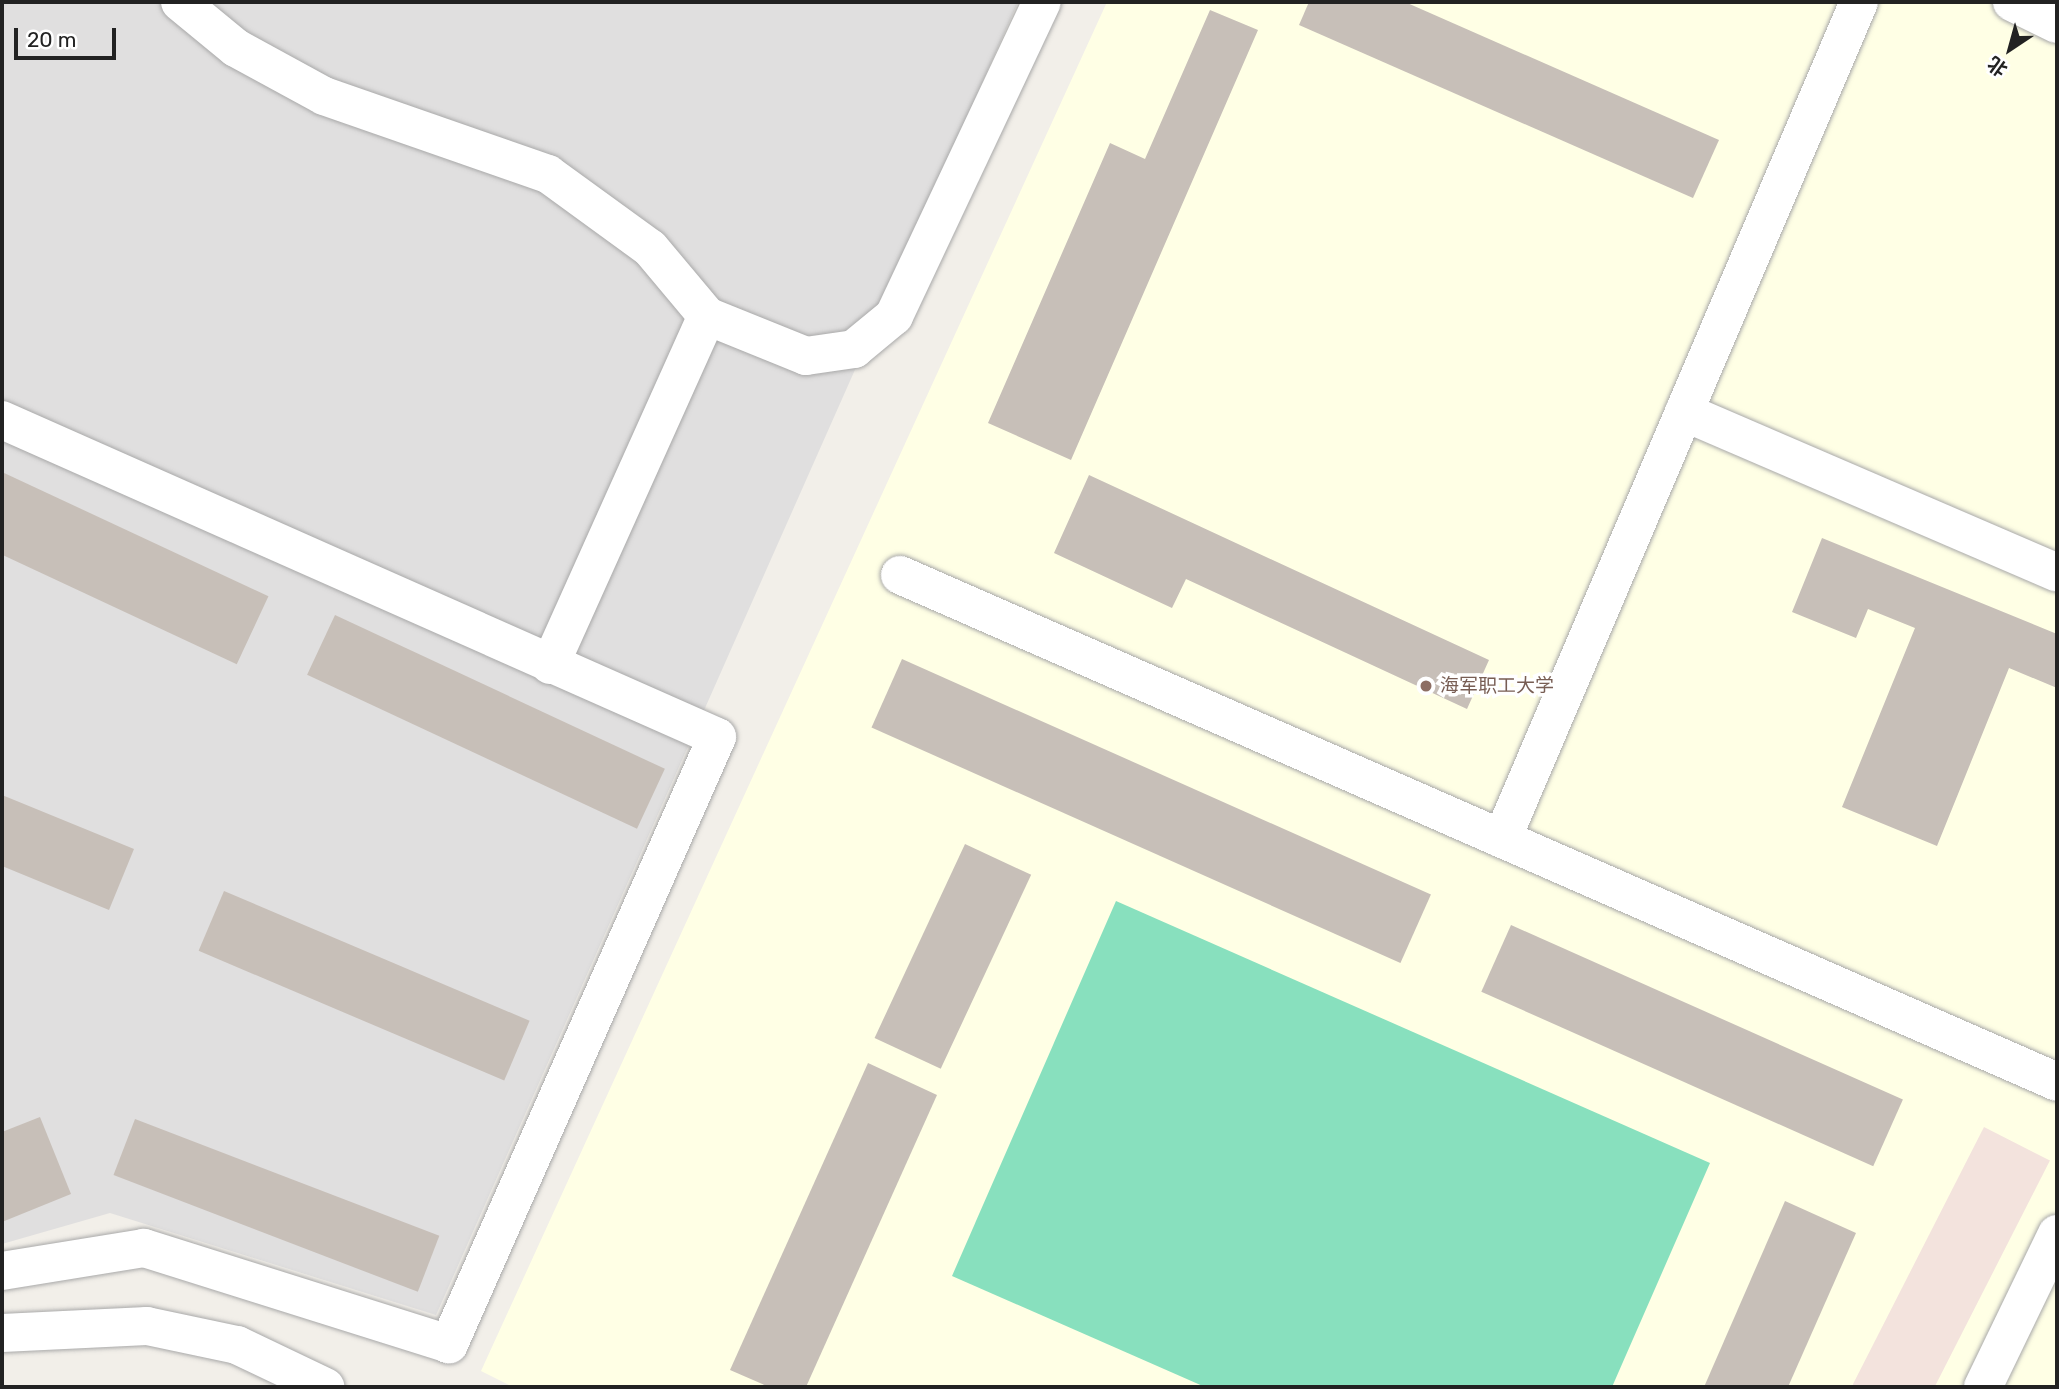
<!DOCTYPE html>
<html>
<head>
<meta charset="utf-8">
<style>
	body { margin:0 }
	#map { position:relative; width:2059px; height:1389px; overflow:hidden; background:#f2efe9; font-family:Rubik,"Noto Sans SC",sans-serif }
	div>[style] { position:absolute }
	.residential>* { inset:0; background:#e0dfdf }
	.education>* { inset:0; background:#ffffe5 }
	.military>* { inset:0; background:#f3e3dd; transform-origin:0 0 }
	.pitch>* { inset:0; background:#88e0be }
	.building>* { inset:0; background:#c7bfb8; transform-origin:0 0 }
	.roads { filter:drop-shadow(0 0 2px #a9a9a9) drop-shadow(0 0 2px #a9a9a9) }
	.minor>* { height:38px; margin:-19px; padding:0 19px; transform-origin:19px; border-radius:19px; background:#fff }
	.dots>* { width:19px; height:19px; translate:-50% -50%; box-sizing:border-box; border:4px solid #fff; border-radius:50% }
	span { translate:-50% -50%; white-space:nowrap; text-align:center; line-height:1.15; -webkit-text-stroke:7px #fff; paint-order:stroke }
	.education-label { font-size:19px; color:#785e54 }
	.left { translate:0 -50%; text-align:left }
	.frame { position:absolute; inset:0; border:4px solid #222; pointer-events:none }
	.north { position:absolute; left:1975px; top:14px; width:70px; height:70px; -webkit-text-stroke:5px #fff; paint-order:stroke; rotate:216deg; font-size:19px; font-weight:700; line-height:28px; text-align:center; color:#222 }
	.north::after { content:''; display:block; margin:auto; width:24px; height:32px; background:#222; clip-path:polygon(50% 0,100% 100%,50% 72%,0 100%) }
	.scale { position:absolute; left:14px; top:28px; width:102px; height:32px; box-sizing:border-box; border:4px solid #222; border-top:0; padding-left:9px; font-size:21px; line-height:24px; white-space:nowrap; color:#222; -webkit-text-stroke:5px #fff; paint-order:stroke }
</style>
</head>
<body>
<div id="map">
	<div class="residential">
		<div style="clip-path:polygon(2px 2px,1018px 2px,436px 1315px,110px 1213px,2px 1244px)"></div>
	</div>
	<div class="education">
		<div style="clip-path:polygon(1107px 2px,2057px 2px,2057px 1387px,513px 1387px,481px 1371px)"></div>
	</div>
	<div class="military">
		<div style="left:1984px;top:1127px;width:74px;height:289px;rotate:27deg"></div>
	</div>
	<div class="pitch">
		<div style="clip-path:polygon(1116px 901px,1710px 1163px,1612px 1387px,1205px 1387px,952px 1276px)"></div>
	</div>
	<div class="building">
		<div style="clip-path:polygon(1309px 2px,1405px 2px,1719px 140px,1693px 198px,1299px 25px)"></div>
		<div style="clip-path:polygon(1210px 10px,1258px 30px,1071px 460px,988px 423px,1110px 143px,1145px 159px)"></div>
		<div style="left:2px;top:472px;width:294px;height:75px;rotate:25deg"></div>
		<div style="clip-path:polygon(1089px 475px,1489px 660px,1467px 709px,1186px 579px,1172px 608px,1054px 553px)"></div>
		<div style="clip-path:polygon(1822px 538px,2057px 634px,2057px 688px,2009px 668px,1937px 846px,1842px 807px,1915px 628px,1868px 609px,1856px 638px,1792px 612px)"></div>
		<div style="left:335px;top:615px;width:364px;height:66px;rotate:25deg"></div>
		<div style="left:902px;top:659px;width:579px;height:75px;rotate:24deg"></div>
		<div style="clip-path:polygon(2px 795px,134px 849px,109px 910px,2px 866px)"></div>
		<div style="left:965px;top:844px;width:73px;height:214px;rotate:25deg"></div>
		<div style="left:224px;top:891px;width:332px;height:65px;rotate:23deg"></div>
		<div style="left:1511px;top:925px;width:429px;height:73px;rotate:24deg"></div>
		<div style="clip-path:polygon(868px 1063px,937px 1095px,806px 1387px,769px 1387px,730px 1370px)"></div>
		<div style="clip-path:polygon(40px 1117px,71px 1194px,2px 1222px,2px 1132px)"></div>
		<div style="left:135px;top:1119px;width:326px;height:60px;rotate:21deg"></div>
		<div style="clip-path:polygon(1785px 1201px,1856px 1233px,1788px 1387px,1704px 1387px)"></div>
	</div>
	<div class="roads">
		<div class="minor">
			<div style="left:180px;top:2px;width:72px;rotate:39.4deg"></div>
			<div style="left:236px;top:48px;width:100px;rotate:28.6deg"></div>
			<div style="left:324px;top:96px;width:237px;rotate:19.2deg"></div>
			<div style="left:548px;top:174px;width:126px;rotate:36deg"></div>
			<div style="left:650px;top:248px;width:89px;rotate:50deg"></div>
			<div style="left:707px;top:316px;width:107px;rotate:22deg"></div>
			<div style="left:806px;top:356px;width:49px;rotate:-8.3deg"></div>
			<div style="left:854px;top:349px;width:52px;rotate:-39.5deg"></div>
			<div style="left:894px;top:316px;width:347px;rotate:-64.8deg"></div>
			<div style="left:2012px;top:2px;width:50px;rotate:26.1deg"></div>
			<div style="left:1684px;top:412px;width:406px;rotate:23.3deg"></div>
			<div style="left:2px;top:420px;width:782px;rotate:23.91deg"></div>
			<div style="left:717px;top:737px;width:664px;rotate:113.82deg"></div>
			<div style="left:449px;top:1344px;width:320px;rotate:-162.5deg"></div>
			<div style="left:144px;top:1248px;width:144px;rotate:170.8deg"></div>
			<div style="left:900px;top:575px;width:1263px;rotate:23.66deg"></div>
			<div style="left:550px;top:665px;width:383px;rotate:-65.8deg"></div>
			<div style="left:1502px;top:839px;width:910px;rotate:-66.9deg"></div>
			<div style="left:2px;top:1333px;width:145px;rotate:-2.8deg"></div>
			<div style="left:147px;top:1326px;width:92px;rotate:11.9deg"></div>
			<div style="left:237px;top:1345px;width:98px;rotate:25.5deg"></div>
			<div style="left:1983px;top:1387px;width:170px;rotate:-64.2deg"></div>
		</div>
	</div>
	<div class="dots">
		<div style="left:1426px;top:686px;background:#8d6e63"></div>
	</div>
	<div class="education-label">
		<span class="left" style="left:1440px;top:686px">海军职工大学</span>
	</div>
	<div class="frame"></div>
	<div class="north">北</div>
	<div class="scale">20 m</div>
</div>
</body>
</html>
